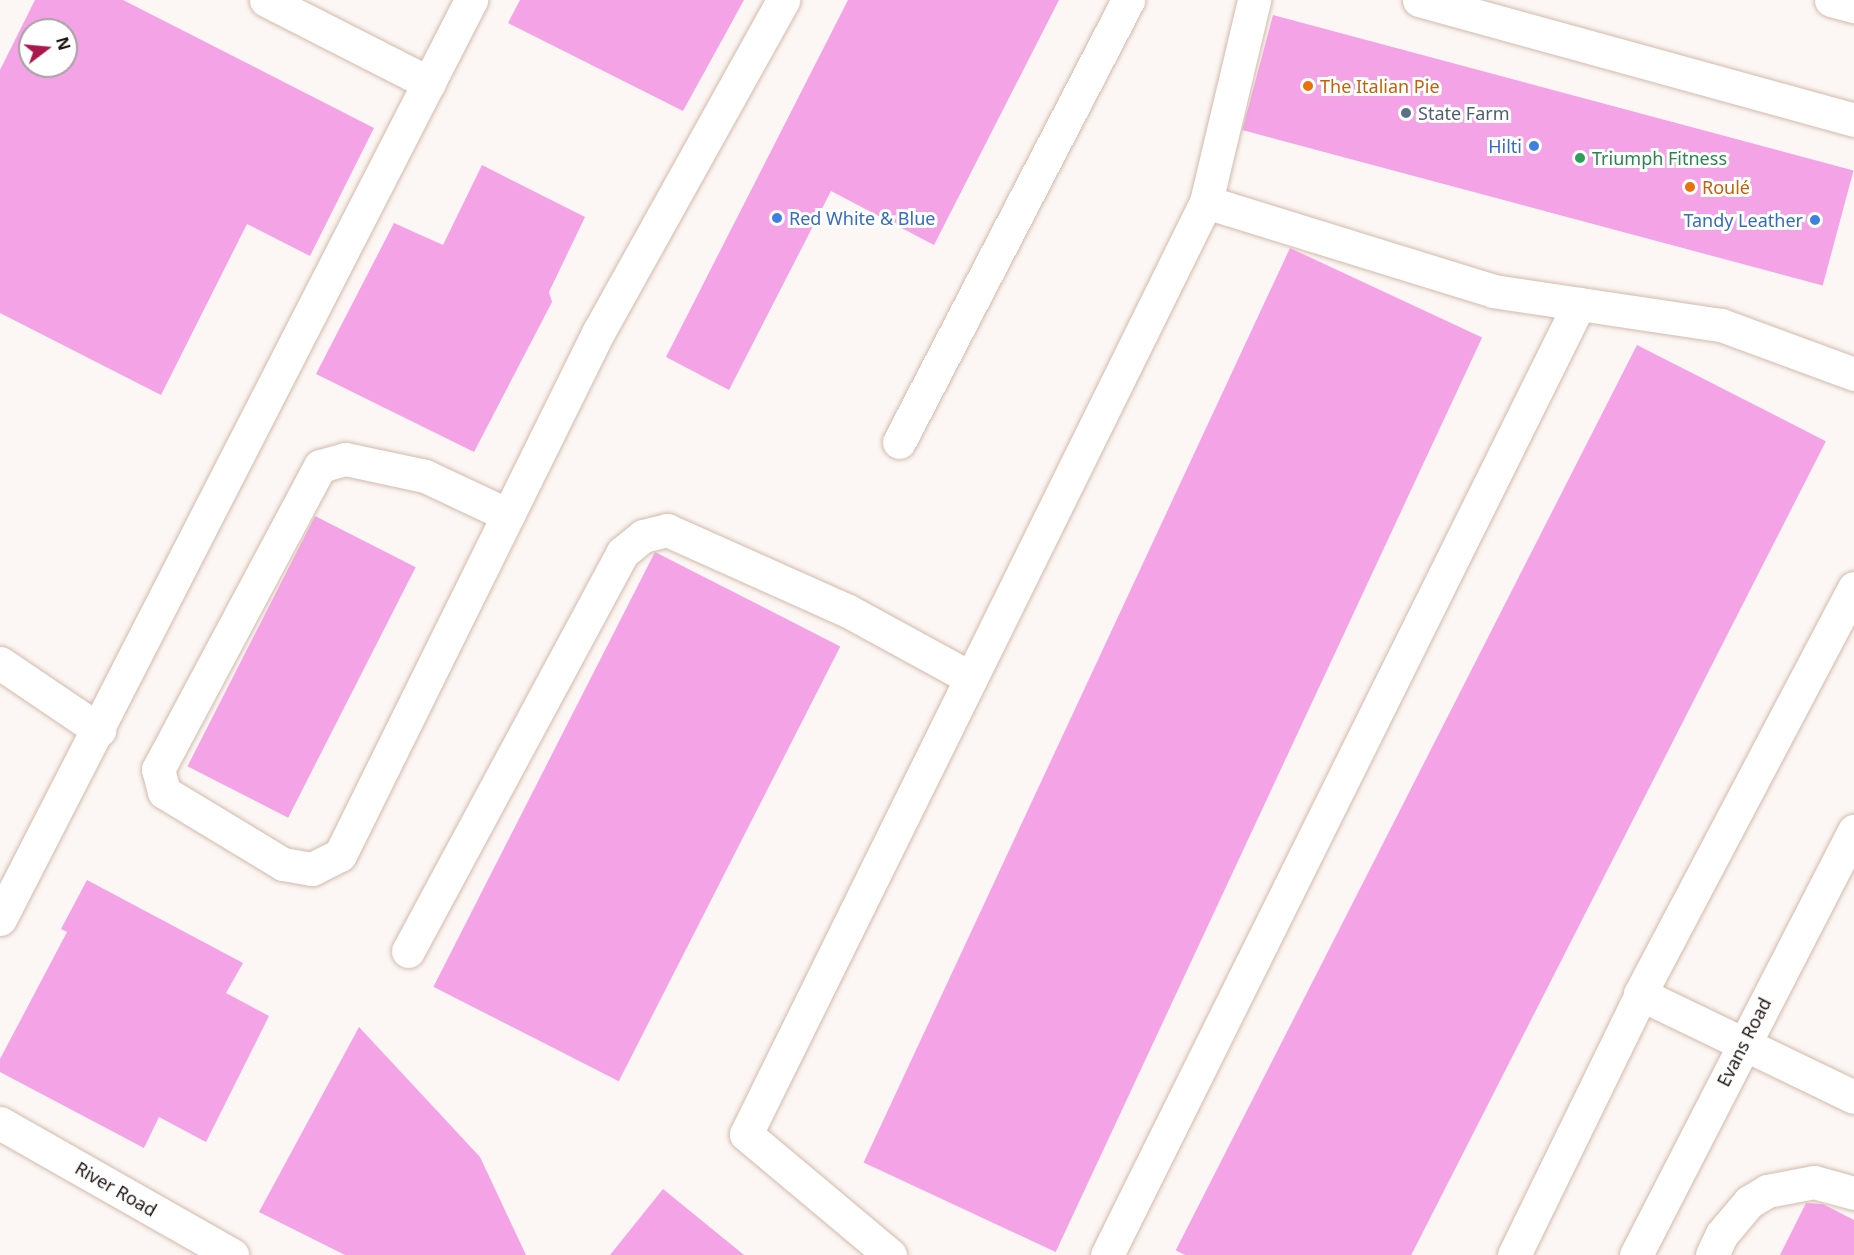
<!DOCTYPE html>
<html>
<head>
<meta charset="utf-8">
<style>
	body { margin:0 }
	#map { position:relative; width:1854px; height:1255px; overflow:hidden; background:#fcf7f4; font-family:"Noto Sans",sans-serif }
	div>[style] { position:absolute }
	.building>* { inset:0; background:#f5a3e7; transform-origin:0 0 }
	.roads { filter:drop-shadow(0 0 2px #d2baac) drop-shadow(0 0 2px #d2baac) }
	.minor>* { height:33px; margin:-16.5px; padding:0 16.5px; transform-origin:16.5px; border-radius:16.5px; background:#fff }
	.major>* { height:33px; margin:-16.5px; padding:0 16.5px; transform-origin:16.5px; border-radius:16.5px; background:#fff }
	.dots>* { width:16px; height:16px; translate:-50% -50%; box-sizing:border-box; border:3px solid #fff; border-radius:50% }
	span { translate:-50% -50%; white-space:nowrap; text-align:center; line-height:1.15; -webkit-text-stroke:6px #fff; paint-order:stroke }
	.food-label { font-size:18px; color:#c56008 }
	.left { translate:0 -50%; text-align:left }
	.service-label { font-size:18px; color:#4e5e75 }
	.shop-label { font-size:18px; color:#366cbe }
	.right { translate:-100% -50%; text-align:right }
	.leisure-label { font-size:18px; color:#27864d }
	.street-label { font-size:18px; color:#1d1510 }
	.north { position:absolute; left:18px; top:18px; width:60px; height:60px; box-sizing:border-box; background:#fff; border:2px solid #a5a19f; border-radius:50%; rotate:74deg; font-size:16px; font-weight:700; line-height:24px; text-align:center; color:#1d1510 }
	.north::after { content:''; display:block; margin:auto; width:21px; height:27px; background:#a9174d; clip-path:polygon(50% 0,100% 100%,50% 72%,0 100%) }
</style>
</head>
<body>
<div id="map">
	<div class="building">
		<div style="clip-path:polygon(evenodd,35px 0,123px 0,374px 128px,310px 256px,247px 224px,161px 395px,0 313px,0 70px,35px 0,30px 30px,66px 30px,66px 66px,30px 66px,30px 30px)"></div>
		<div style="clip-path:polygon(520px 0,744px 0,683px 111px,508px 23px)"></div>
		<div style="clip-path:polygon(848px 0,1059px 0,934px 245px,831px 191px,729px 390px,666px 357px)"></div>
		<div style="left:1273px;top:15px;width:601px;height:119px;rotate:15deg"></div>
		<div style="clip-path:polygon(482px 165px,585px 217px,549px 292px,552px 302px,474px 452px,316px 374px,394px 223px,443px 245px)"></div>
		<div style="left:1290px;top:248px;width:212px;height:1009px;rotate:25deg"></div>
		<div style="left:1637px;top:345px;width:212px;height:1016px;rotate:27deg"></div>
		<div style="left:315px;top:516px;width:113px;height:281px;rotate:27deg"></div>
		<div style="left:655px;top:552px;width:208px;height:488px;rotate:27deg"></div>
		<div style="clip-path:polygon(87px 880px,243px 963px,226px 993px,269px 1016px,206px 1142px,159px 1117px,144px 1148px,0 1072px,0 1059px,67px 932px,61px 929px)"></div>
		<div style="clip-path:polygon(359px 1027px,480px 1157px,526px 1255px,345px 1255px,259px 1212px)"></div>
		<div style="clip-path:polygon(663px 1189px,744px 1255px,610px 1255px)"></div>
		<div style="clip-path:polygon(1806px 1203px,1823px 1204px,1854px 1220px,1854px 1255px,1780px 1255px)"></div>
	</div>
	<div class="roads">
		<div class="minor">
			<div style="left:266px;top:0;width:183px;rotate:27deg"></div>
			<div style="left:1419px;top:0;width:451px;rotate:15.4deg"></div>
			<div style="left:1206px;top:202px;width:300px;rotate:17.2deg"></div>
			<div style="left:1493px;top:291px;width:231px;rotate:8.5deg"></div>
			<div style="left:1721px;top:325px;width:142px;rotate:20.2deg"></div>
			<div style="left:899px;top:442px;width:498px;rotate:-62.6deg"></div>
			<div style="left:508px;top:515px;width:92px;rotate:-154.8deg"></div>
			<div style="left:425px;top:476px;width:82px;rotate:-168deg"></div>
			<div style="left:345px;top:459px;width:26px;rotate:164deg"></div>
			<div style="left:320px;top:466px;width:344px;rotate:118.1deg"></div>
			<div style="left:158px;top:769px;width:24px;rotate:75deg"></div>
			<div style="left:164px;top:792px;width:139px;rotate:31.2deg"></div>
			<div style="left:283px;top:864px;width:29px;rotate:10deg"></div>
			<div style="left:312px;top:869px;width:31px;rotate:-27deg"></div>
			<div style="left:340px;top:855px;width:585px;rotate:-63.7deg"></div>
			<div style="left:599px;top:331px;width:379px;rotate:-60.9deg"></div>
			<div style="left:1854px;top:588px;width:459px;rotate:117.8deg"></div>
			<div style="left:1640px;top:994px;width:237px;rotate:25.7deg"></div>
			<div style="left:0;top:663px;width:120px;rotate:34.1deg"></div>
			<div style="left:0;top:919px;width:1033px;rotate:-62.86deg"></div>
			<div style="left:408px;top:951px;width:452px;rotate:-61.7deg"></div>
			<div style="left:622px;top:553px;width:27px;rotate:-39deg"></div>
			<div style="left:643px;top:536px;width:25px;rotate:-14deg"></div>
			<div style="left:667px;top:530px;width:198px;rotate:24.1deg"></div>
			<div style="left:848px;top:611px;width:140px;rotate:28.6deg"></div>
			<div style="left:890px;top:1255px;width:188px;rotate:-140deg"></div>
			<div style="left:746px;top:1134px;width:1039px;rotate:-63.73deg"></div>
			<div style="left:1206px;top:202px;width:208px;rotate:-76.6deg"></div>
			<div style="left:1107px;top:1255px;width:1062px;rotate:-63.6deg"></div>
			<div style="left:1514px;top:1255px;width:289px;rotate:-64deg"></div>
			<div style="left:1636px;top:1255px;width:477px;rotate:-62.8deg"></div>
			<div style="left:1712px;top:1255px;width:23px;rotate:-65deg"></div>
			<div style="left:1722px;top:1234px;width:42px;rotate:-49.8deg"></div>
			<div style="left:1749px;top:1202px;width:21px;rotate:-31deg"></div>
			<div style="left:1767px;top:1191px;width:48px;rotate:-10.8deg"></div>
			<div style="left:1814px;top:1182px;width:41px;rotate:15.4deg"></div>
		</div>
		<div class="major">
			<div style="left:1831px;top:0;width:24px;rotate:15deg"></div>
			<div style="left:0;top:1123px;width:267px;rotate:29.6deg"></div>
		</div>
	</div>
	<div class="dots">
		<div style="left:1308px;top:86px;background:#e8710a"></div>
		<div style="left:1406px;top:113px;background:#5c6f8a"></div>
		<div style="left:1534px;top:146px;background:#3f7fe0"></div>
		<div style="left:1580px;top:158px;background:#2e9e5b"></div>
		<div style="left:1690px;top:187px;background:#e8710a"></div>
		<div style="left:777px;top:218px;background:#3f7fe0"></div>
		<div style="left:1815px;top:220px;background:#3f7fe0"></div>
	</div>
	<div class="food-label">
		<span class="left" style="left:1320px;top:86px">The Italian Pie</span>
		<span class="left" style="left:1702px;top:187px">Roulé</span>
	</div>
	<div class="service-label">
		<span class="left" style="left:1418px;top:113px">State Farm</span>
	</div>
	<div class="shop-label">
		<span class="right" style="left:1522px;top:146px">Hilti</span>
		<span class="left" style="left:789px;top:218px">Red White &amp; Blue</span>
		<span class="right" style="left:1803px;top:220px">Tandy Leather</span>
	</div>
	<div class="leisure-label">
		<span class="left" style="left:1592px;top:158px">Triumph Fitness</span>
	</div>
	<div class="street-label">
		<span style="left:1744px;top:1042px;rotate:-63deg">Evans Road</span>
		<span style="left:116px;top:1189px;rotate:30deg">River Road</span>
	</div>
	<div class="north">N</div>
</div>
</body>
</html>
